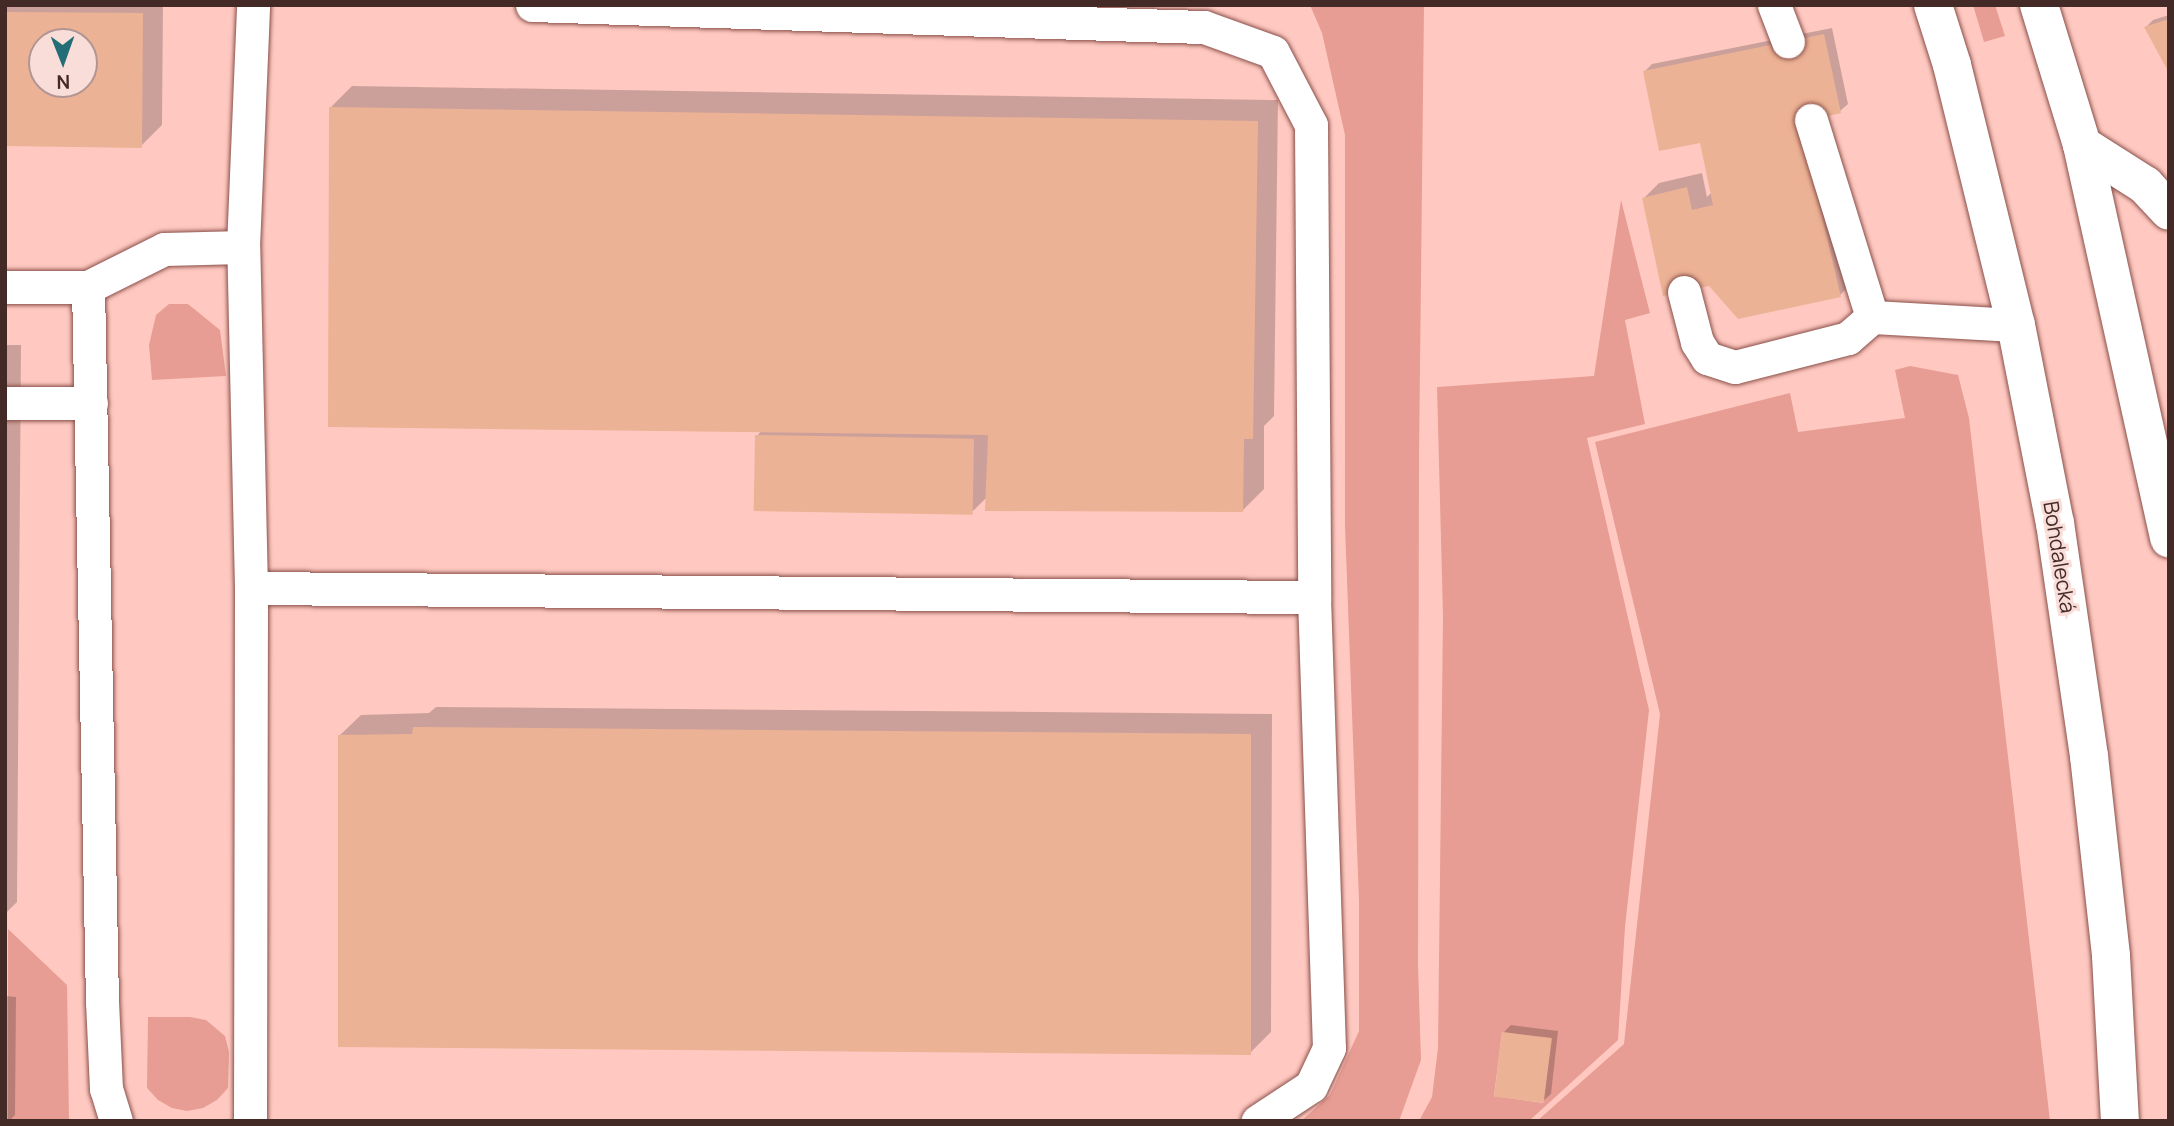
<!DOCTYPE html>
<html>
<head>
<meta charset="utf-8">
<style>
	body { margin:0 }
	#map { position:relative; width:2174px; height:1126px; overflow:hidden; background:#ffc9c1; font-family:Manrope,sans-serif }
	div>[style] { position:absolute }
	.green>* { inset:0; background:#e79d93 }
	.shadow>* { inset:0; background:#0003 }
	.building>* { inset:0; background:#ecb295; transform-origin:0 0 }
	.roads { filter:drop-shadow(0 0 2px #8a504a) drop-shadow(0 0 2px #8a504a) }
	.lane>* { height:33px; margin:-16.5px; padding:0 16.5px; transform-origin:16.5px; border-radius:16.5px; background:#fff }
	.street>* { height:38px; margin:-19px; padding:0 19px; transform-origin:19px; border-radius:19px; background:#fff }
	.secondary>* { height:38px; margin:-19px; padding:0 19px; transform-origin:19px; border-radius:19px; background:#fff }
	span { translate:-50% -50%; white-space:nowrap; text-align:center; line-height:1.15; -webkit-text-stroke:6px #f9ddd9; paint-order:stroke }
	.street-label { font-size:21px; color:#442a27 }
	.frame { position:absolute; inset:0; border:7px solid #442a27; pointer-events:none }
	.north { position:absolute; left:28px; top:28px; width:70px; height:70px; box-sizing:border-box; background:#f9ddd9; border:2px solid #b19592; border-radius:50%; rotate:179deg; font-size:19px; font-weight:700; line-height:28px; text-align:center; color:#442a27 }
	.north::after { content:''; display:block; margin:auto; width:24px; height:32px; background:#236d76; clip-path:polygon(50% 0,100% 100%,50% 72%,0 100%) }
</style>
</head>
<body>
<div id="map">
	<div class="green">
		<div style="clip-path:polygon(1310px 5px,1424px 5px,1419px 459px,1418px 965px,1421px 1060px,1399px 1121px,1301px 1121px,1330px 1095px,1359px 1031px,1359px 901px,1345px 526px,1345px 135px,1322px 33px)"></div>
		<div style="clip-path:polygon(1973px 5px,1995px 5px,2005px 36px,1984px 42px)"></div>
		<div style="clip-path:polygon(evenodd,1621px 200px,1650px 313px,1625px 320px,1645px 424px,1587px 438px,1649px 710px,1625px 927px,1618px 1040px,1529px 1121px,1419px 1121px,1432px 1097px,1438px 1048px,1443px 616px,1437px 387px,1594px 376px,1621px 200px,1502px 1032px,1552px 1039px,1543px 1103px,1494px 1096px,1502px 1032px)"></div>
		<div style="clip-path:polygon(169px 304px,188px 304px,220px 330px,226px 376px,152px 380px,149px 345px,156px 315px)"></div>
		<div style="clip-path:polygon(1910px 366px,1958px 375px,1969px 418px,2050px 1121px,1537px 1121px,1624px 1044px,1660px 714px,1595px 442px,1790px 393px,1798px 432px,1905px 418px,1895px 370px)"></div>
		<div style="clip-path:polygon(8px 929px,67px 985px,69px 1121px,8px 1121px)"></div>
		<div style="clip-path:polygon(148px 1017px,190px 1017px,206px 1020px,225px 1036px,229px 1052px,228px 1088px,217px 1100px,203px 1108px,187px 1111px,172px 1108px,158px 1100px,147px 1088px)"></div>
	</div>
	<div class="shadow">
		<div style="clip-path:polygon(evenodd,5px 5px,163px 5px,162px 125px,141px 146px,5px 145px,5px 5px,42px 42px,84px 42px,84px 84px,42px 84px,42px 42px)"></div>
		<div style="clip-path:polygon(2169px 15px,2169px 66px,2146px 27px,2153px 20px)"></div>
		<div style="clip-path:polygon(1832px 28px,1848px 104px,1840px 111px,1808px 119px,1861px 274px,1840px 295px,1709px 283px,1644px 198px,1659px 183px,1702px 173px,1707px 197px,1712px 192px,1702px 141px,1645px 71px,1652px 64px)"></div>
		<div style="clip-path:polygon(352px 86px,1278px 100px,1274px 416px,1264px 426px,1264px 489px,1242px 511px,987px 497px,973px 511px,757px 436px,762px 430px,330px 108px)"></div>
		<div style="clip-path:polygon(5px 345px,21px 345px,17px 902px,5px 914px)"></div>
		<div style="clip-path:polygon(436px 707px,1272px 714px,1271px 1032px,1250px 1053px,339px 736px,361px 715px,429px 713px)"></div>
		<div style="clip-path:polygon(5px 996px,16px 997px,15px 1115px,9px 1121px,5px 1121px)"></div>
		<div style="clip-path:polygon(1511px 1025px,1558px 1031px,1551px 1094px,1543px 1101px,1503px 1033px)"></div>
	</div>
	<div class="building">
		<div style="clip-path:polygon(evenodd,5px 12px,143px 13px,142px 148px,5px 146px,5px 12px,42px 42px,84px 42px,84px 84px,42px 84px,42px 42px)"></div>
		<div style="clip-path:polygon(2169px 19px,2169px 73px,2144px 27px)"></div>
		<div style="clip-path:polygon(1824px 34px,1841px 113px,1800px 123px,1841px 297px,1738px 319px,1709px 286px,1663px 296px,1642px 198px,1687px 187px,1692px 210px,1713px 205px,1700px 143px,1659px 151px,1643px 71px)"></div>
		<div style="clip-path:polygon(329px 107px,1258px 121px,1253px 439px,1244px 439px,1243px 512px,985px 511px,988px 435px,328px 427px)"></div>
		<div style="left:755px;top:435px;width:219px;height:76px;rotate:1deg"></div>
		<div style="clip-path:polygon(413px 727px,1251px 734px,1251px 1055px,338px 1047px,338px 735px,412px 734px)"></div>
		<div style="left:1502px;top:1032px;width:50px;height:65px;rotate:7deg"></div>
	</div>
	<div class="roads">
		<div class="lane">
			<div style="left:532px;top:5px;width:672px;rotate:1.88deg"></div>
			<div style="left:1204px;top:27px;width:73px;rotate:19.9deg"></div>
			<div style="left:1273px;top:52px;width:82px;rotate:62.5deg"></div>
			<div style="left:1311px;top:125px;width:472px;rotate:89.6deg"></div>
			<div style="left:1774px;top:5px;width:39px;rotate:69deg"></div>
			<div style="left:1811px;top:120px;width:206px;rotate:72.8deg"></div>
			<div style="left:1872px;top:317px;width:144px;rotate:3.2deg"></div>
			<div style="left:5px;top:287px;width:83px"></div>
			<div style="left:1684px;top:292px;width:52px;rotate:75.4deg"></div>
			<div style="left:1697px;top:342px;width:19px;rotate:58deg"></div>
			<div style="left:1707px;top:358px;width:29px;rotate:18deg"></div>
			<div style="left:1735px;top:367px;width:117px;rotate:-14.4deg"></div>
			<div style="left:1848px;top:338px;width:32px;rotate:-41deg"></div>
			<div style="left:5px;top:403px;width:86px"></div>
			<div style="left:251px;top:588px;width:341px;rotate:-91.3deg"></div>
			<div style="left:243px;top:247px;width:242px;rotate:-87.6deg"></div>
			<div style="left:116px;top:1121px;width:34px;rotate:-107deg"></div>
			<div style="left:106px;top:1089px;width:87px;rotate:-92.6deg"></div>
			<div style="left:102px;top:1002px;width:715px;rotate:-91.12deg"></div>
			<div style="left:88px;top:287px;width:85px;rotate:-26.6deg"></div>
			<div style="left:164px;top:249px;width:79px;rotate:-1.5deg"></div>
			<div style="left:250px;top:1121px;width:533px;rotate:-89.89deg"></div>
			<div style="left:251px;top:588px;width:1063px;rotate:0.49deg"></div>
			<div style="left:1314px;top:597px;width:451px;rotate:88.1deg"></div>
			<div style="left:1329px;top:1048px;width:42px;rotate:115.3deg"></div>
			<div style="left:1311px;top:1086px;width:64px;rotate:146.6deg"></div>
		</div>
		<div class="street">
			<div style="left:2082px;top:145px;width:75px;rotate:32.4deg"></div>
			<div style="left:2145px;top:185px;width:35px;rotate:47deg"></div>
		</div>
		<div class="secondary">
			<div style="left:1933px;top:5px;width:63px;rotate:72.4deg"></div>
			<div style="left:1952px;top:65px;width:268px;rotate:76.2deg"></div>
			<div style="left:2016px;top:325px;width:202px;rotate:78.9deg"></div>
			<div style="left:2055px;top:523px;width:235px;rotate:81.7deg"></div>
			<div style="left:2089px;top:756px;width:201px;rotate:83.7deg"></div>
			<div style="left:2111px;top:956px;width:165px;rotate:86.9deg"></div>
			<div style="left:2039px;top:5px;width:146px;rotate:72.9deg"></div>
			<div style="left:2082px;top:145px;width:403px;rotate:77.5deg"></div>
		</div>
	</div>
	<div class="street-label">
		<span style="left:2060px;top:557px;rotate:81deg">Bohdalecká</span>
	</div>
	<div class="frame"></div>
	<div class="north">N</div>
</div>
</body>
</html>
